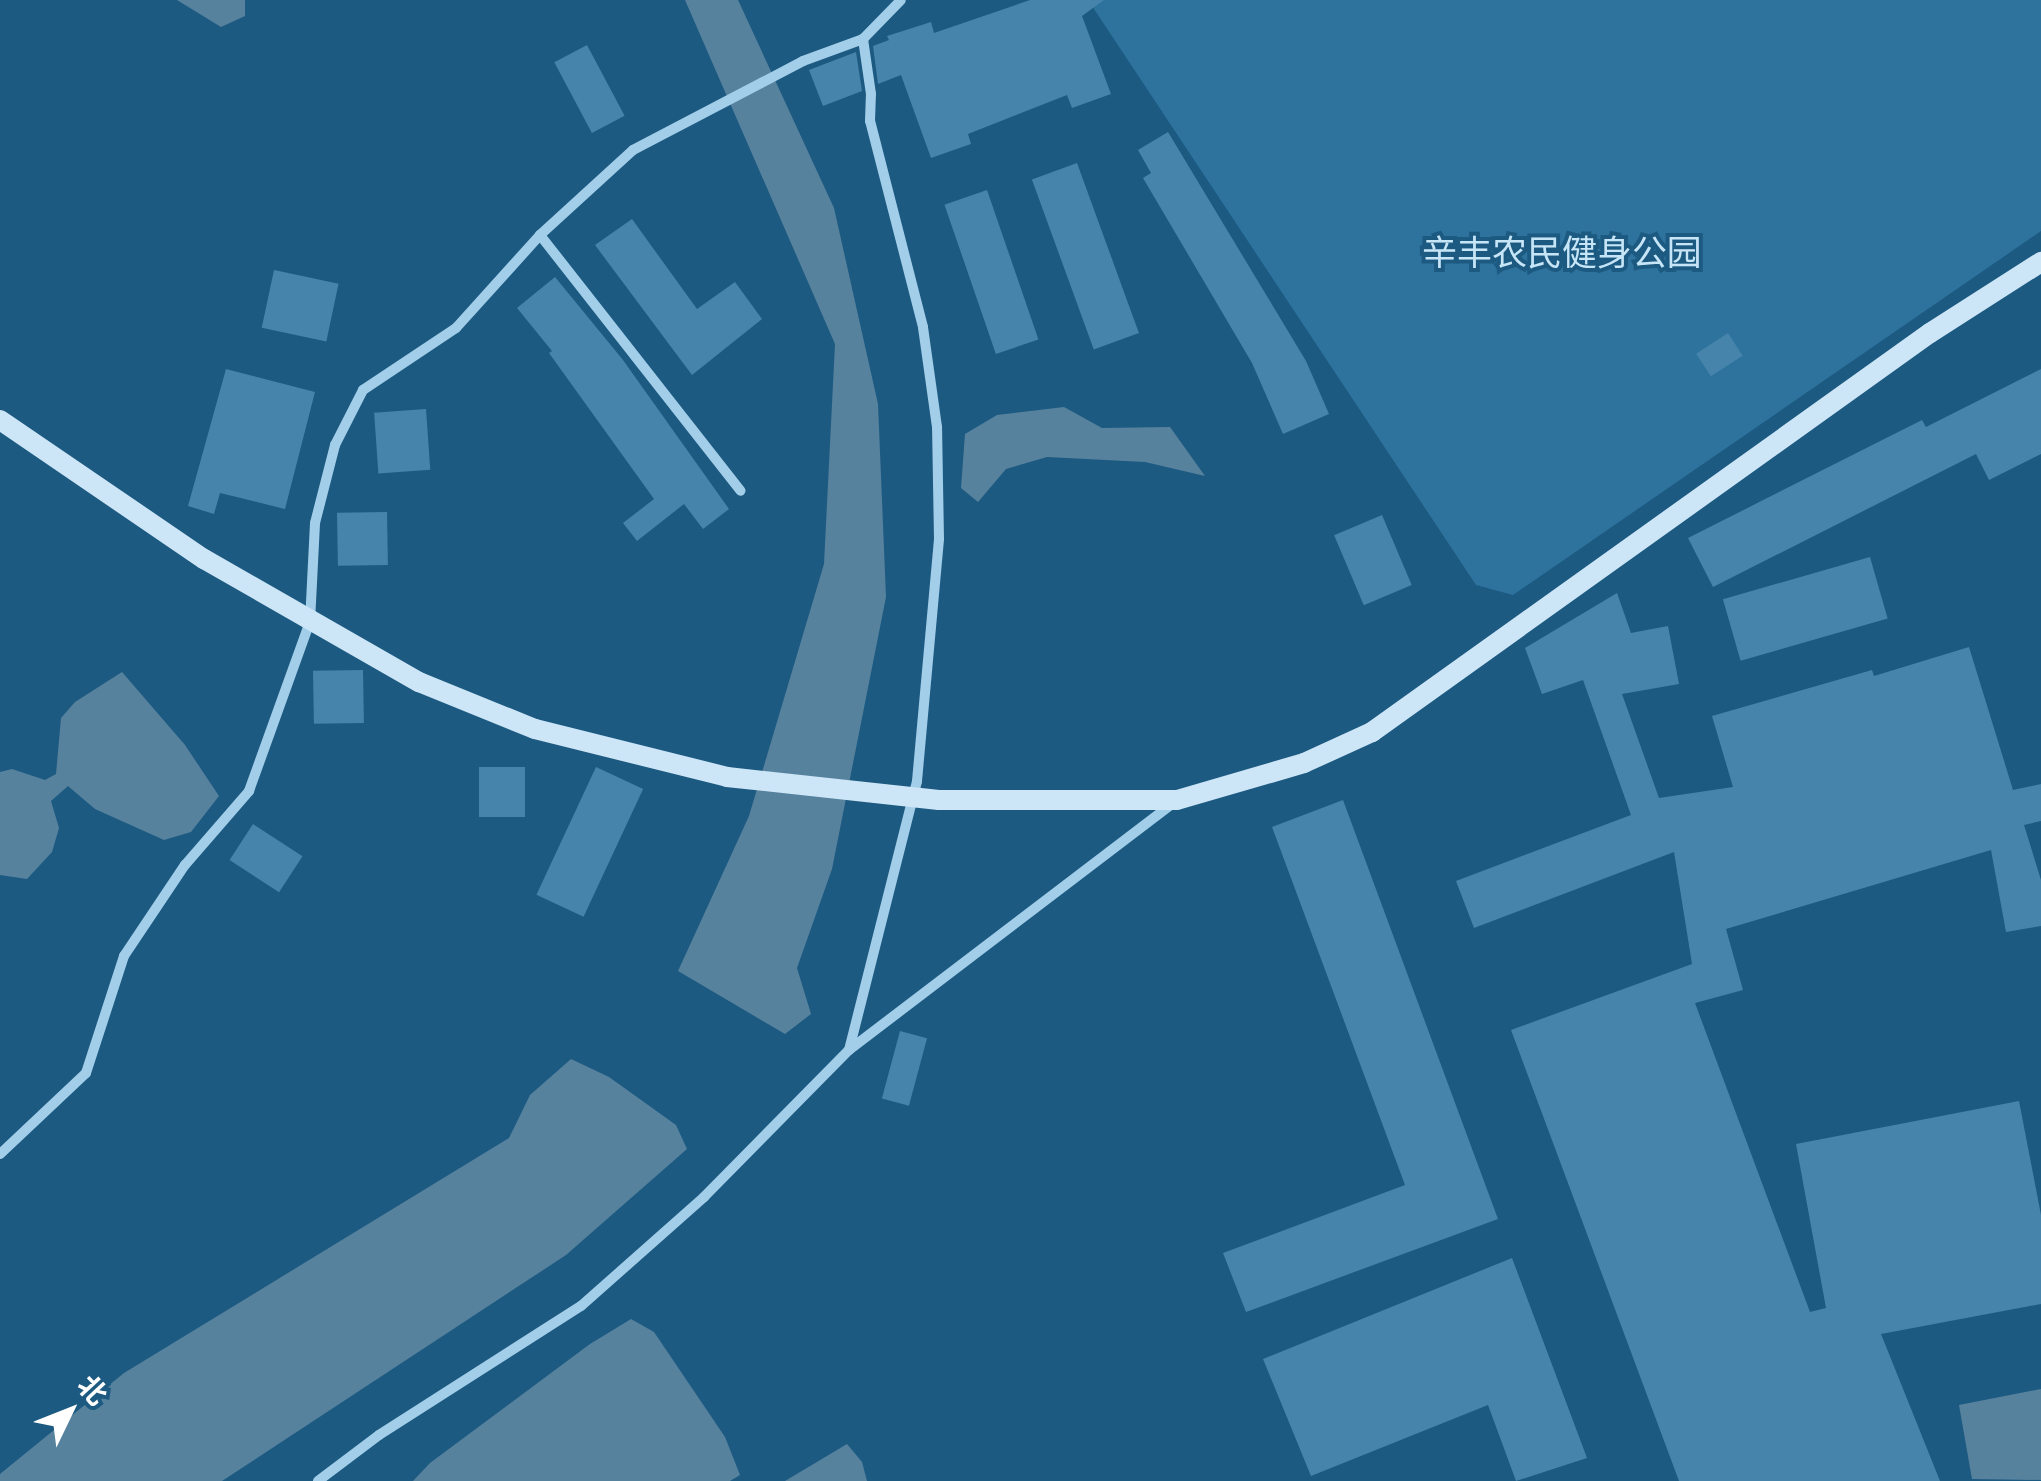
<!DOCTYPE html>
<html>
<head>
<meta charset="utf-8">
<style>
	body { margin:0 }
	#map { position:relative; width:2041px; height:1481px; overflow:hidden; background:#1d5a81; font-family:Signika,"Noto Sans SC",sans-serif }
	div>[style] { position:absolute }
	.green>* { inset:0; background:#2d739d }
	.water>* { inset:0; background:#57829e }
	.building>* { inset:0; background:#4684ab; transform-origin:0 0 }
	.street>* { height:10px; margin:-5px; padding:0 5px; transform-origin:5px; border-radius:5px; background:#a2cee9 }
	.secondary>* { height:20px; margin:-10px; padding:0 10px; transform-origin:10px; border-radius:10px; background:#cde6f7 }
	.secondary-bridge>* { height:20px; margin:-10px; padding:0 10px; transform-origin:10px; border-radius:10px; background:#cde6f7 }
	span { translate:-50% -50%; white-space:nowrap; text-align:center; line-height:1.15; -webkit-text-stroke:8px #1d5a81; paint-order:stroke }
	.park-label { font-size:35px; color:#c6e5f7 }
	.north { position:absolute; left:20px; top:1361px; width:100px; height:100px; -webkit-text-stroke:8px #1d5a81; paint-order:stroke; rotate:47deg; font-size:28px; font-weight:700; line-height:40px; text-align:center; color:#fff }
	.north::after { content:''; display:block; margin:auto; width:35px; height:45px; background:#fff; clip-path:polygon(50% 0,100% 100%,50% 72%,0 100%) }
</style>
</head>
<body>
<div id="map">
	<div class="green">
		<div style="clip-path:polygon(1088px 0,2041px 0,2041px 231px,1513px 595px,1476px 585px)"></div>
	</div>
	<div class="water">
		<div style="clip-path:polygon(177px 0,245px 0,245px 16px,221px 27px)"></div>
		<div style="clip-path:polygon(685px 0,738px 0,834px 208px,878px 404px,886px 597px,832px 869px,797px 968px,811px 1014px,785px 1034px,678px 971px,749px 816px,824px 564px,835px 344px)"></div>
		<div style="clip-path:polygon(1064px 407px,1102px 428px,1170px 427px,1205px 476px,1145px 462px,1047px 457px,1006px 469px,978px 502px,961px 488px,965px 434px,997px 415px)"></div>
		<div style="clip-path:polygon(122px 672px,185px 745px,219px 796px,191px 832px,164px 840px,95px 809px,68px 786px,51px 801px,59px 828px,52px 852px,27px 879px,0 875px,0 772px,12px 769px,45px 780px,56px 774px,61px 718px,75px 702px)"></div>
		<div style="clip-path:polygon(571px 1059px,609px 1077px,676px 1125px,687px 1149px,566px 1255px,222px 1481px,0 1481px,0 1474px,124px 1373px,509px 1138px,530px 1095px)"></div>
		<div style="clip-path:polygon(631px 1319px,654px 1332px,725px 1437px,740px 1475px,730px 1481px,413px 1481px,430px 1463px,590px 1344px)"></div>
		<div style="clip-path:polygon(2041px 1389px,2041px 1480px,1972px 1479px,1959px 1405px)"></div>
		<div style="clip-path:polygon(847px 1444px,862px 1462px,867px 1481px,785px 1481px)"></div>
	</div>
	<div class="building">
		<div style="clip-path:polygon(1030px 0,1104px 0,1082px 16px,1111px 94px,1072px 108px,1067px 95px,968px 134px,971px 144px,931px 158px,901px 75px,878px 84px,873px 46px,889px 40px,887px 36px,931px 22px,934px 33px)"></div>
		<div style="left:587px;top:45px;width:80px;height:37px;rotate:62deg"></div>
		<div style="clip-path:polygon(856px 52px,862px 91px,823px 106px,809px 70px)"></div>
		<div style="clip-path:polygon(1168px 132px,1306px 361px,1329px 414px,1283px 434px,1252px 363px,1143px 178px,1151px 173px,1138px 150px)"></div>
		<div style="left:1077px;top:163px;width:181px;height:48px;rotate:70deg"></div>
		<div style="left:987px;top:190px;width:158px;height:45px;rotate:71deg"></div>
		<div style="clip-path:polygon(632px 219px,697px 309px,735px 282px,762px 319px,692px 375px,595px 245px)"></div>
		<div style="left:274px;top:270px;width:66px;height:59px;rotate:12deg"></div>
		<div style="clip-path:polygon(555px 277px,623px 360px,729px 509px,703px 529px,684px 504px,637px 541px,623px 523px,654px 499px,549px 353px,552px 351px,517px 308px)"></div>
		<div style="left:1728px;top:333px;width:27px;height:38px;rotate:57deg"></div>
		<div style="clip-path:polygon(226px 369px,315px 392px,285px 509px,220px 493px,214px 514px,188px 506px)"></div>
		<div style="clip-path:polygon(2041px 369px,2041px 454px,1989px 480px,1976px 454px,1713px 587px,1688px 538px,1922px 420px,1926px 427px)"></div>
		<div style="left:426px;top:409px;width:61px;height:52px;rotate:86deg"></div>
		<div style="left:387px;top:512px;width:53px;height:50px;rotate:89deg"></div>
		<div style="left:1382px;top:515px;width:76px;height:52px;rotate:67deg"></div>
		<div style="left:1870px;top:557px;width:64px;height:153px;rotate:74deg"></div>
		<div style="clip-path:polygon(1617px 593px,1631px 633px,1668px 626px,1679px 684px,1622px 694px,1659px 798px,1733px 787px,1712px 716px,1872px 670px,1874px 676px,1969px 647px,2013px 790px,2041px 784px,2041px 821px,2024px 825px,2041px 880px,2041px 926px,2006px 932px,1991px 850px,1726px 929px,1743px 990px,1695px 1003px,1810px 1312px,1826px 1308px,1796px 1144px,2019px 1101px,2041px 1215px,2041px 1304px,1881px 1334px,1940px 1481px,1679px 1481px,1511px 1030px,1692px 964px,1674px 852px,1474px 928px,1456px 881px,1631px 815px,1583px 680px,1542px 694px,1525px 648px)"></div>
		<div style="left:363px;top:670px;width:53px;height:50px;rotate:89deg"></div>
		<div style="left:479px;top:767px;width:46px;height:50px"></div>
		<div style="left:596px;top:767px;width:52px;height:141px;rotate:25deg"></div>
		<div style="clip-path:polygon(1343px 800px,1498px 1219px,1246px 1312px,1223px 1253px,1405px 1185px,1272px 827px)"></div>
		<div style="left:253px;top:824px;width:59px;height:43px;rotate:33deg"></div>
		<div style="left:900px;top:1031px;width:28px;height:70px;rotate:15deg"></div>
		<div style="clip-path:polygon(1512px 1258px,1587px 1458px,1516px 1481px,1488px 1405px,1311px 1476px,1263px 1359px)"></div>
	</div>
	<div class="street">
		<div style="left:540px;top:235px;width:325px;rotate:51.9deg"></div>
		<div style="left:849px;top:1050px;width:277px;rotate:-75.8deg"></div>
		<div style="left:917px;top:781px;width:243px;rotate:-84.8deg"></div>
		<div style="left:939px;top:539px;width:112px;rotate:-91deg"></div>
		<div style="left:937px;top:427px;width:101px;rotate:-98deg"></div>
		<div style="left:923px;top:327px;width:213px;rotate:-104.4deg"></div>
		<div style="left:870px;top:121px;width:27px;rotate:-88deg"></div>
		<div style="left:871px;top:94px;width:56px;rotate:-98.3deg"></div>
		<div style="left:0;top:1154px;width:118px;rotate:-43.3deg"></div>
		<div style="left:86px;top:1073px;width:123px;rotate:-72deg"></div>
		<div style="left:124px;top:956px;width:110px;rotate:-56.2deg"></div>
		<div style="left:185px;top:865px;width:98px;rotate:-49.1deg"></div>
		<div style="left:249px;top:791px;width:180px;rotate:-70.2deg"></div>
		<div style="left:310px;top:622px;width:99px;rotate:-87.1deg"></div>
		<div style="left:315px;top:523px;width:81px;rotate:-75.6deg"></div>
		<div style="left:335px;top:445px;width:62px;rotate:-63deg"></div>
		<div style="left:363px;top:390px;width:112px;rotate:-33.7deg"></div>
		<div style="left:456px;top:328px;width:125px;rotate:-47.9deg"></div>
		<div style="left:540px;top:235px;width:126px;rotate:-42.4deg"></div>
		<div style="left:633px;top:150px;width:192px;rotate:-27.6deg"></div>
		<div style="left:803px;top:61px;width:64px;rotate:-20.1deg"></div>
		<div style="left:863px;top:39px;width:54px;rotate:-45.7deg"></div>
		<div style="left:318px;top:1481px;width:76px;rotate:-37deg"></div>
		<div style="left:379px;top:1435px;width:240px;rotate:-32.6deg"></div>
		<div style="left:581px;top:1306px;width:164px;rotate:-41.5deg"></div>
		<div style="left:704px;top:1197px;width:206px;rotate:-45.4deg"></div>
		<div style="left:849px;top:1050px;width:406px;rotate:-37.3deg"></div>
	</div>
	<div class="secondary">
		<div style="left:0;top:420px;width:247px;rotate:34.3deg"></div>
		<div style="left:204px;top:559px;width:248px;rotate:29.8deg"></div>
		<div style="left:419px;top:682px;width:125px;rotate:22.1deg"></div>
		<div style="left:535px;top:729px;width:198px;rotate:14deg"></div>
		<div style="left:939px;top:800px;width:238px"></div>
		<div style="left:1177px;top:800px;width:132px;rotate:-16.2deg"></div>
		<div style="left:1304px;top:763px;width:75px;rotate:-24.5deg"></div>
		<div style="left:1372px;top:732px;width:686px;rotate:-35.57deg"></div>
		<div style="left:1930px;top:333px;width:132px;rotate:-32.6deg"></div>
	</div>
	<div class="secondary-bridge">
		<div style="left:727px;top:777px;width:213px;rotate:6.2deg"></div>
	</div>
	<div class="park-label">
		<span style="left:1562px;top:254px">辛丰农民健身公园</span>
	</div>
	<div class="north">北</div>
</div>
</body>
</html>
